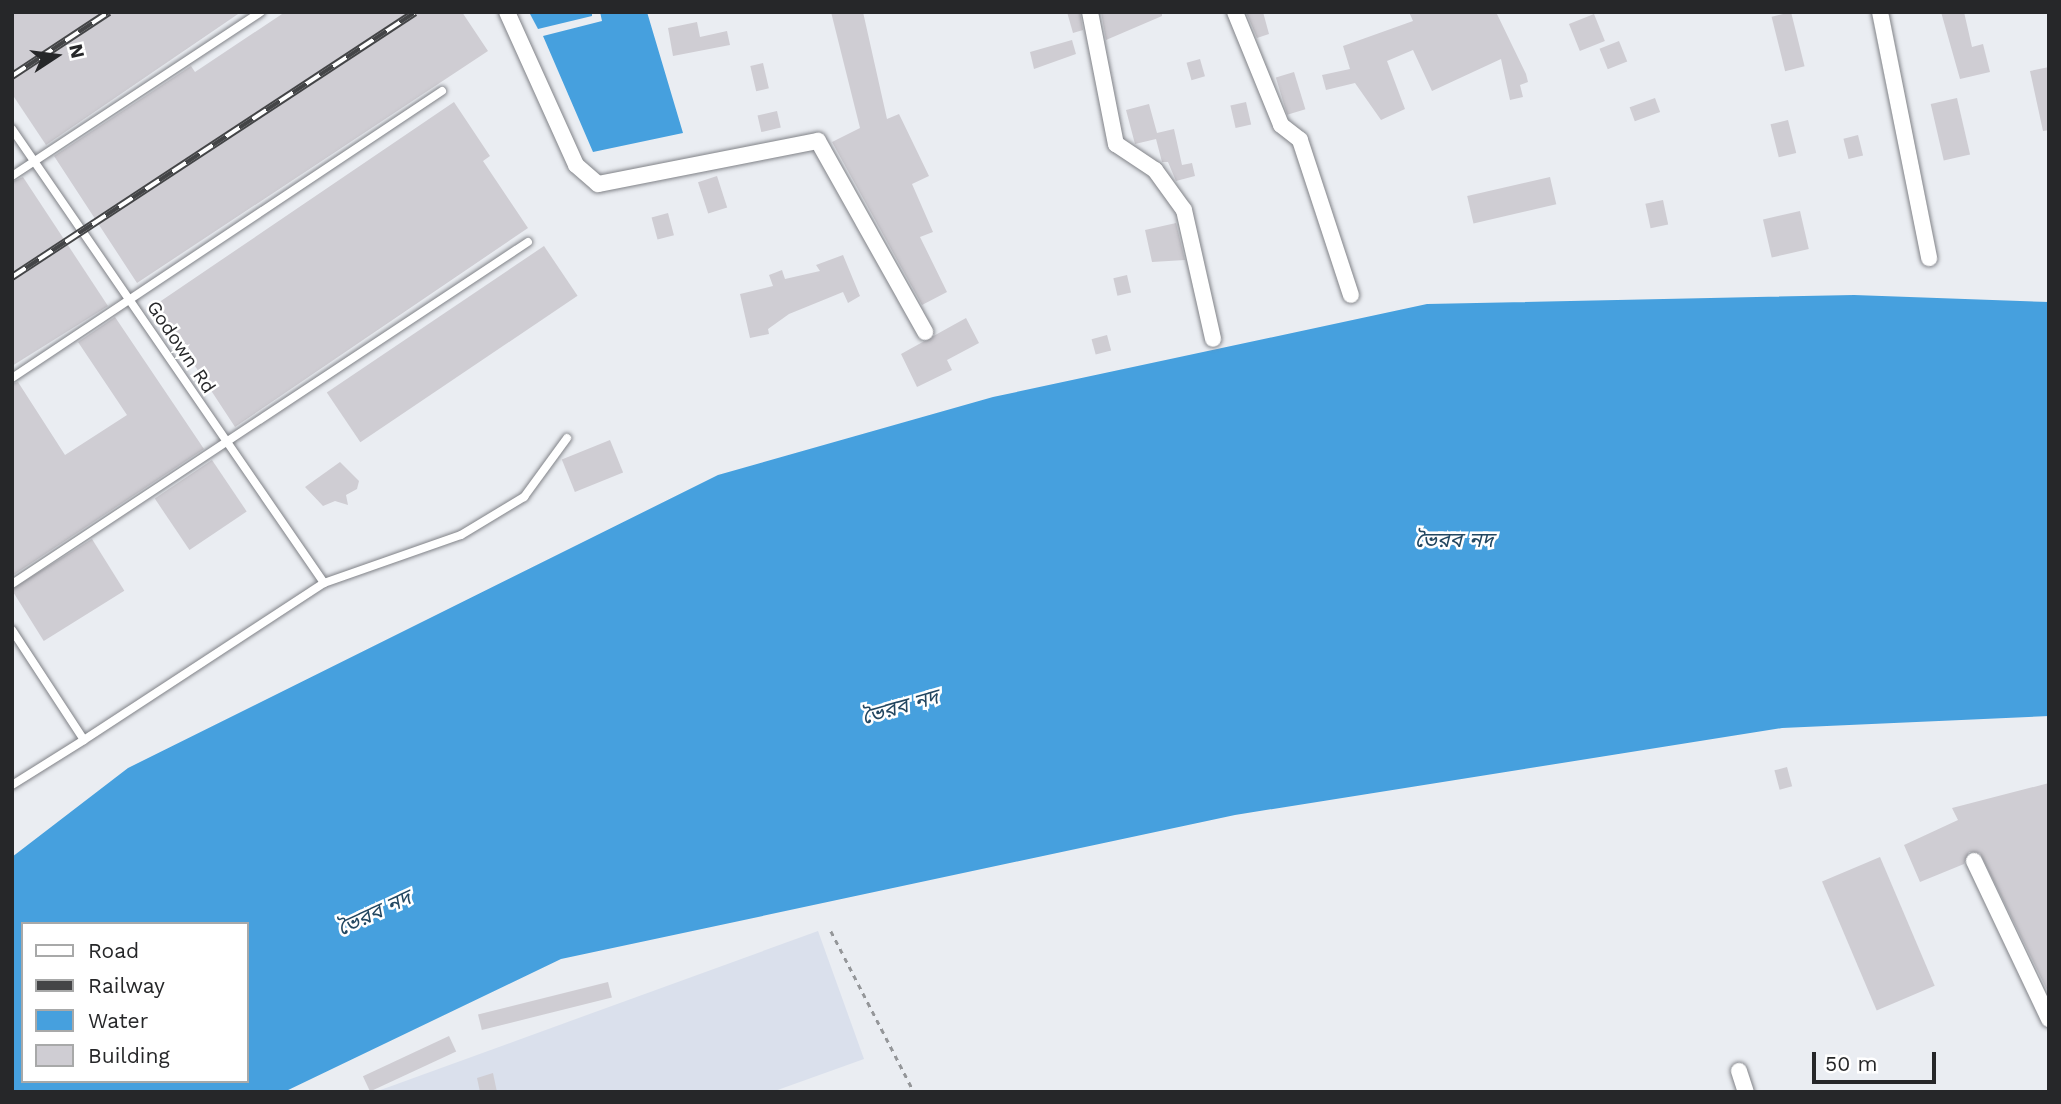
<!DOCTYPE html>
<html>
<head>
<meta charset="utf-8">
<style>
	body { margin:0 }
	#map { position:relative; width:2061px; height:1104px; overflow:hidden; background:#eaedf2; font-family:"Work Sans","Noto Sans Bengali",sans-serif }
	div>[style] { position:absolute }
	.built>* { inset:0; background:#dae0ec }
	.water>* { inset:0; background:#46a0de }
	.building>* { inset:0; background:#cfcdd3; transform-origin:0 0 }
	.path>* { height:2.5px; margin-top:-1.25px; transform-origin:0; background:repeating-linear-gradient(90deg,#949699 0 5px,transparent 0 10px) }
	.roads { filter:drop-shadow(0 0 2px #808287) drop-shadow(0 0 2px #808287) }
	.lane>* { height:8px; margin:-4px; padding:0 4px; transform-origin:4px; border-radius:4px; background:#fff }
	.street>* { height:16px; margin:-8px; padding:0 8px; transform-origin:8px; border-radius:8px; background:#fff }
	.rail>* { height:8px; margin-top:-4px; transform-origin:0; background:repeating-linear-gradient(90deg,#fff 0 16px,#444547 0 32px); box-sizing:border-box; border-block:2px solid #444547 }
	span { translate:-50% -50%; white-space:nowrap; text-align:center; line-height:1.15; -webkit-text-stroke:5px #fff; paint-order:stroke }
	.street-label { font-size:19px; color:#262729 }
	.water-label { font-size:21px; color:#224761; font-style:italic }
	.frame { position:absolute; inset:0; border:14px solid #262729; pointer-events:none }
	.legend { position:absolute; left:21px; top:922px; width:228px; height:161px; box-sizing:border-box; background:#fff; border:2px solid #a8a9a9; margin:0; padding:9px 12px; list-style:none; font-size:21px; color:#262729 }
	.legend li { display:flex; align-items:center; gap:14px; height:35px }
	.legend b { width:35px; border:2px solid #a8a9a9 }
	.north { position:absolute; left:21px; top:21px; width:70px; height:70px; -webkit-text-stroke:5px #fff; paint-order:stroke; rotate:77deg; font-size:19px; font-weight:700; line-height:28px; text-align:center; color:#262729 }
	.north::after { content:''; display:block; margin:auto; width:24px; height:32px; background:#262729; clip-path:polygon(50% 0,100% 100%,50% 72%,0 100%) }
	.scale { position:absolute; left:1812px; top:1052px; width:124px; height:32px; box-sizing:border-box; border:4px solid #262729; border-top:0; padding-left:9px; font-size:21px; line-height:24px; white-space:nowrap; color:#262729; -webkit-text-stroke:5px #fff; paint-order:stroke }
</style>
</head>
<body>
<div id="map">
	<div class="built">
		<div style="clip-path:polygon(818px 931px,864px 1059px,772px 1092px,375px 1092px)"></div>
	</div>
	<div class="water">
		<div style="clip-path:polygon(529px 12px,592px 12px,592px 16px,538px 29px)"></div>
		<div style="clip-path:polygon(600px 12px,647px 12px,683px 133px,593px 152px,543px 36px,602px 21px)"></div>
		<div style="clip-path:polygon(evenodd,1854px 295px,2049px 302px,2049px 716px,1782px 728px,1235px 815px,561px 959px,284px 1092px,12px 1092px,12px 857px,128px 768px,718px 475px,993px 397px,1427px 304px,1854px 295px,23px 924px,247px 924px,247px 1081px,23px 1081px,23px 924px)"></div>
	</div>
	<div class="building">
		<div style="clip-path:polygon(12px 12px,241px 12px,46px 145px,12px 94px)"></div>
		<div style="clip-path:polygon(285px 12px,462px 12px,488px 51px,137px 283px,54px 156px,191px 66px,195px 72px)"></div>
		<div style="clip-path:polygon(831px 12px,863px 12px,887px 119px,899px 114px,929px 176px,912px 184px,933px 232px,920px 237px,947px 292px,922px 305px,832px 142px,860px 128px)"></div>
		<div style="clip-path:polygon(1067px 12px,1080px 12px,1083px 30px,1073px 33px)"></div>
		<div style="clip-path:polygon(1101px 12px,1162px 12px,1162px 16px,1106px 40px)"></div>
		<div style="clip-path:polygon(1246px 12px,1263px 12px,1269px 34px,1257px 38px)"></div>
		<div style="clip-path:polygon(1409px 12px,1496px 12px,1526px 74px,1528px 82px,1520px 85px,1523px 97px,1510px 100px,1501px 59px,1432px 91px,1413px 50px,1387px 61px,1405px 109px,1381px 120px,1355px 83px,1326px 90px,1322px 75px,1350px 69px,1343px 46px,1413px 21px)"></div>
		<div style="left:1791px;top:12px;width:56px;height:20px;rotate:76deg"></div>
		<div style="clip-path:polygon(1941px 12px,1964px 12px,1972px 47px,1983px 44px,1990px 72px,1960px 79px)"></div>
		<div style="left:1594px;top:14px;width:29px;height:27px;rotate:68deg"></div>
		<div style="clip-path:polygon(697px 22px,700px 37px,727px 31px,730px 45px,673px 56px,668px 28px)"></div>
		<div style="clip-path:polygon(1072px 40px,1076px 54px,1034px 69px,1030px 52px)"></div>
		<div style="left:1619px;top:41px;width:22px;height:21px;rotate:68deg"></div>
		<div style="left:1200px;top:59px;width:18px;height:14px;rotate:74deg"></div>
		<div style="left:763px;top:63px;width:26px;height:13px;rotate:77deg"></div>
		<div style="clip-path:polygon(2049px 67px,2049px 130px,2043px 131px,2030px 71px)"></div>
		<div style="left:1294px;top:72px;width:39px;height:19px;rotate:73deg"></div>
		<div style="left:1655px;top:98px;width:15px;height:27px;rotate:70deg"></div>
		<div style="left:1957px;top:98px;width:58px;height:27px;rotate:77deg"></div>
		<div style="clip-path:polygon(454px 102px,490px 156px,483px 161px,528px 228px,235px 427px,155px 305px)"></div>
		<div style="left:1246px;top:102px;width:23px;height:16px;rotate:77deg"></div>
		<div style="clip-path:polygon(1149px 104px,1157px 133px,1174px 129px,1182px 165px,1192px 163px,1195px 176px,1176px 181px,1168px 162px,1162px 162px,1156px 139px,1135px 144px,1126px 110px)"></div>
		<div style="left:777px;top:111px;width:17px;height:20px;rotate:77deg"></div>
		<div style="left:1788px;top:120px;width:34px;height:18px;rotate:76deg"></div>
		<div style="left:1858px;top:135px;width:21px;height:15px;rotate:76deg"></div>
		<div style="left:717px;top:176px;width:33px;height:20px;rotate:72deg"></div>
		<div style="clip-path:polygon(23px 177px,108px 306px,12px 366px,12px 182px)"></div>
		<div style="left:1550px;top:177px;width:28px;height:85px;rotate:77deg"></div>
		<div style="left:1663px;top:200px;width:25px;height:18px;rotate:78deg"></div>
		<div style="left:1800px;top:211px;width:39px;height:38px;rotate:77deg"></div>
		<div style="left:668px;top:213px;width:23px;height:17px;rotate:75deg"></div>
		<div style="clip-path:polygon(1176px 223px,1185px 260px,1152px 262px,1145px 230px)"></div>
		<div style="left:544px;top:246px;width:60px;height:262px;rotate:56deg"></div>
		<div style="clip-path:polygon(843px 255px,860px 296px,848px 303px,843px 292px,789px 314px,768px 329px,769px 334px,750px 338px,740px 294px,773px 286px,769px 275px,782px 270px,785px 279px,820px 271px,816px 265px)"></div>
		<div style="left:1127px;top:275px;width:18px;height:14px;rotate:77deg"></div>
		<div style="clip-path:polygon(115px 317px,204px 449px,12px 576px,12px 384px,18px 382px,65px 455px,127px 415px,78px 342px)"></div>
		<div style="clip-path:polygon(966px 318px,979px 343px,947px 360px,952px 370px,917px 387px,901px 354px)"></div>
		<div style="left:1107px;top:335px;width:16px;height:16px;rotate:75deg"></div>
		<div style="left:610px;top:440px;width:35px;height:52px;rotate:68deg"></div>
		<div style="left:212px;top:460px;width:62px;height:69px;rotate:56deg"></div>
		<div style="clip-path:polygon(340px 462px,359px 481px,357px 489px,346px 495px,348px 505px,335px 501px,323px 506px,305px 487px)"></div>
		<div style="left:92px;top:539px;width:61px;height:95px;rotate:58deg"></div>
		<div style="left:1787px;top:767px;width:20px;height:13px;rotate:75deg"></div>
		<div style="clip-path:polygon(2049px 783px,2049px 994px,1980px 853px,1969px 852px,1964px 864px,1920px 882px,1904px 845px,1958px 820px,1952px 808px)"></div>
		<div style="left:1880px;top:857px;width:140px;height:63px;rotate:67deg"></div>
		<div style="left:608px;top:982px;width:16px;height:134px;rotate:76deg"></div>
		<div style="left:449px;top:1036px;width:17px;height:95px;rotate:65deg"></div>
		<div style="clip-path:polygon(493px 1073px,497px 1092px,480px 1092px,477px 1078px)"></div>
	</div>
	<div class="path">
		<div style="left:831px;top:931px;width:181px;rotate:62.7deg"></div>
	</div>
	<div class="roads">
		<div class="lane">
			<div style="left:12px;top:129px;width:551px;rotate:55.5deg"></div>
			<div style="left:12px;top:176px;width:298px;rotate:-33.4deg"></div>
			<div style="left:12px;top:378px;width:517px;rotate:-33.72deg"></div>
			<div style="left:12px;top:584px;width:619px;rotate:-33.54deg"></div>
			<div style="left:12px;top:630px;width:131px;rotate:56.8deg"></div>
			<div style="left:84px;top:740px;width:85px;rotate:148deg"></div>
			<div style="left:84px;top:740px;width:287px;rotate:-33.2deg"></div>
			<div style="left:324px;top:583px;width:145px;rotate:-19.3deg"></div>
			<div style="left:461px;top:535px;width:74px;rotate:-31.1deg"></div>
			<div style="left:524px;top:497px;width:73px;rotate:-53.9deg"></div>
		</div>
		<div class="street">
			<div style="left:507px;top:12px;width:168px;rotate:65.7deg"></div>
			<div style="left:576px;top:165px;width:29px;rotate:41deg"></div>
			<div style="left:598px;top:184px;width:224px;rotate:-11.1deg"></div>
			<div style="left:818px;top:141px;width:219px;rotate:60.7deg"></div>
			<div style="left:1090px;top:12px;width:135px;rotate:78.9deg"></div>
			<div style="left:1116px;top:144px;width:47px;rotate:33.7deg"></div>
			<div style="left:1155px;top:170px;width:49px;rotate:54.1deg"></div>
			<div style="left:1184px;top:210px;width:132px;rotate:77.3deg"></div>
			<div style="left:1235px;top:12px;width:122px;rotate:67.8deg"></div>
			<div style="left:1281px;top:125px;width:24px;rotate:38deg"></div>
			<div style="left:1300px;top:140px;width:163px;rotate:71.8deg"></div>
			<div style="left:1880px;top:12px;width:251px;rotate:78.7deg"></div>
			<div style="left:1974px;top:861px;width:175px;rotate:64.6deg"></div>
			<div style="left:1739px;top:1071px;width:22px;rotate:72deg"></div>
		</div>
	</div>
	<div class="rail">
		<div style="left:12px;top:76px;width:116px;rotate:-33.4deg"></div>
		<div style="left:12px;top:277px;width:482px;rotate:-33.3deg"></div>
	</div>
	<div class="street-label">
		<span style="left:181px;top:347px;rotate:56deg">Godown Rd</span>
	</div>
	<div class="water-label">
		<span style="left:1454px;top:540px">ভৈরব নদ</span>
		<span style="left:900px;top:707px;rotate:-16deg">ভৈরব নদ</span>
		<span style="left:374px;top:913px;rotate:-25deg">ভৈরব নদ</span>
	</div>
	<div class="frame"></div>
	<ul class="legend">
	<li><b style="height:9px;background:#fff"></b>Road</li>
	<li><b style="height:9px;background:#444547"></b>Railway</li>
	<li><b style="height:19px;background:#46a0de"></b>Water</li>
	<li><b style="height:19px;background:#cfcdd3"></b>Building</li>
	</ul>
	<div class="north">N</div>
	<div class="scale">50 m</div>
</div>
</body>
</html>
